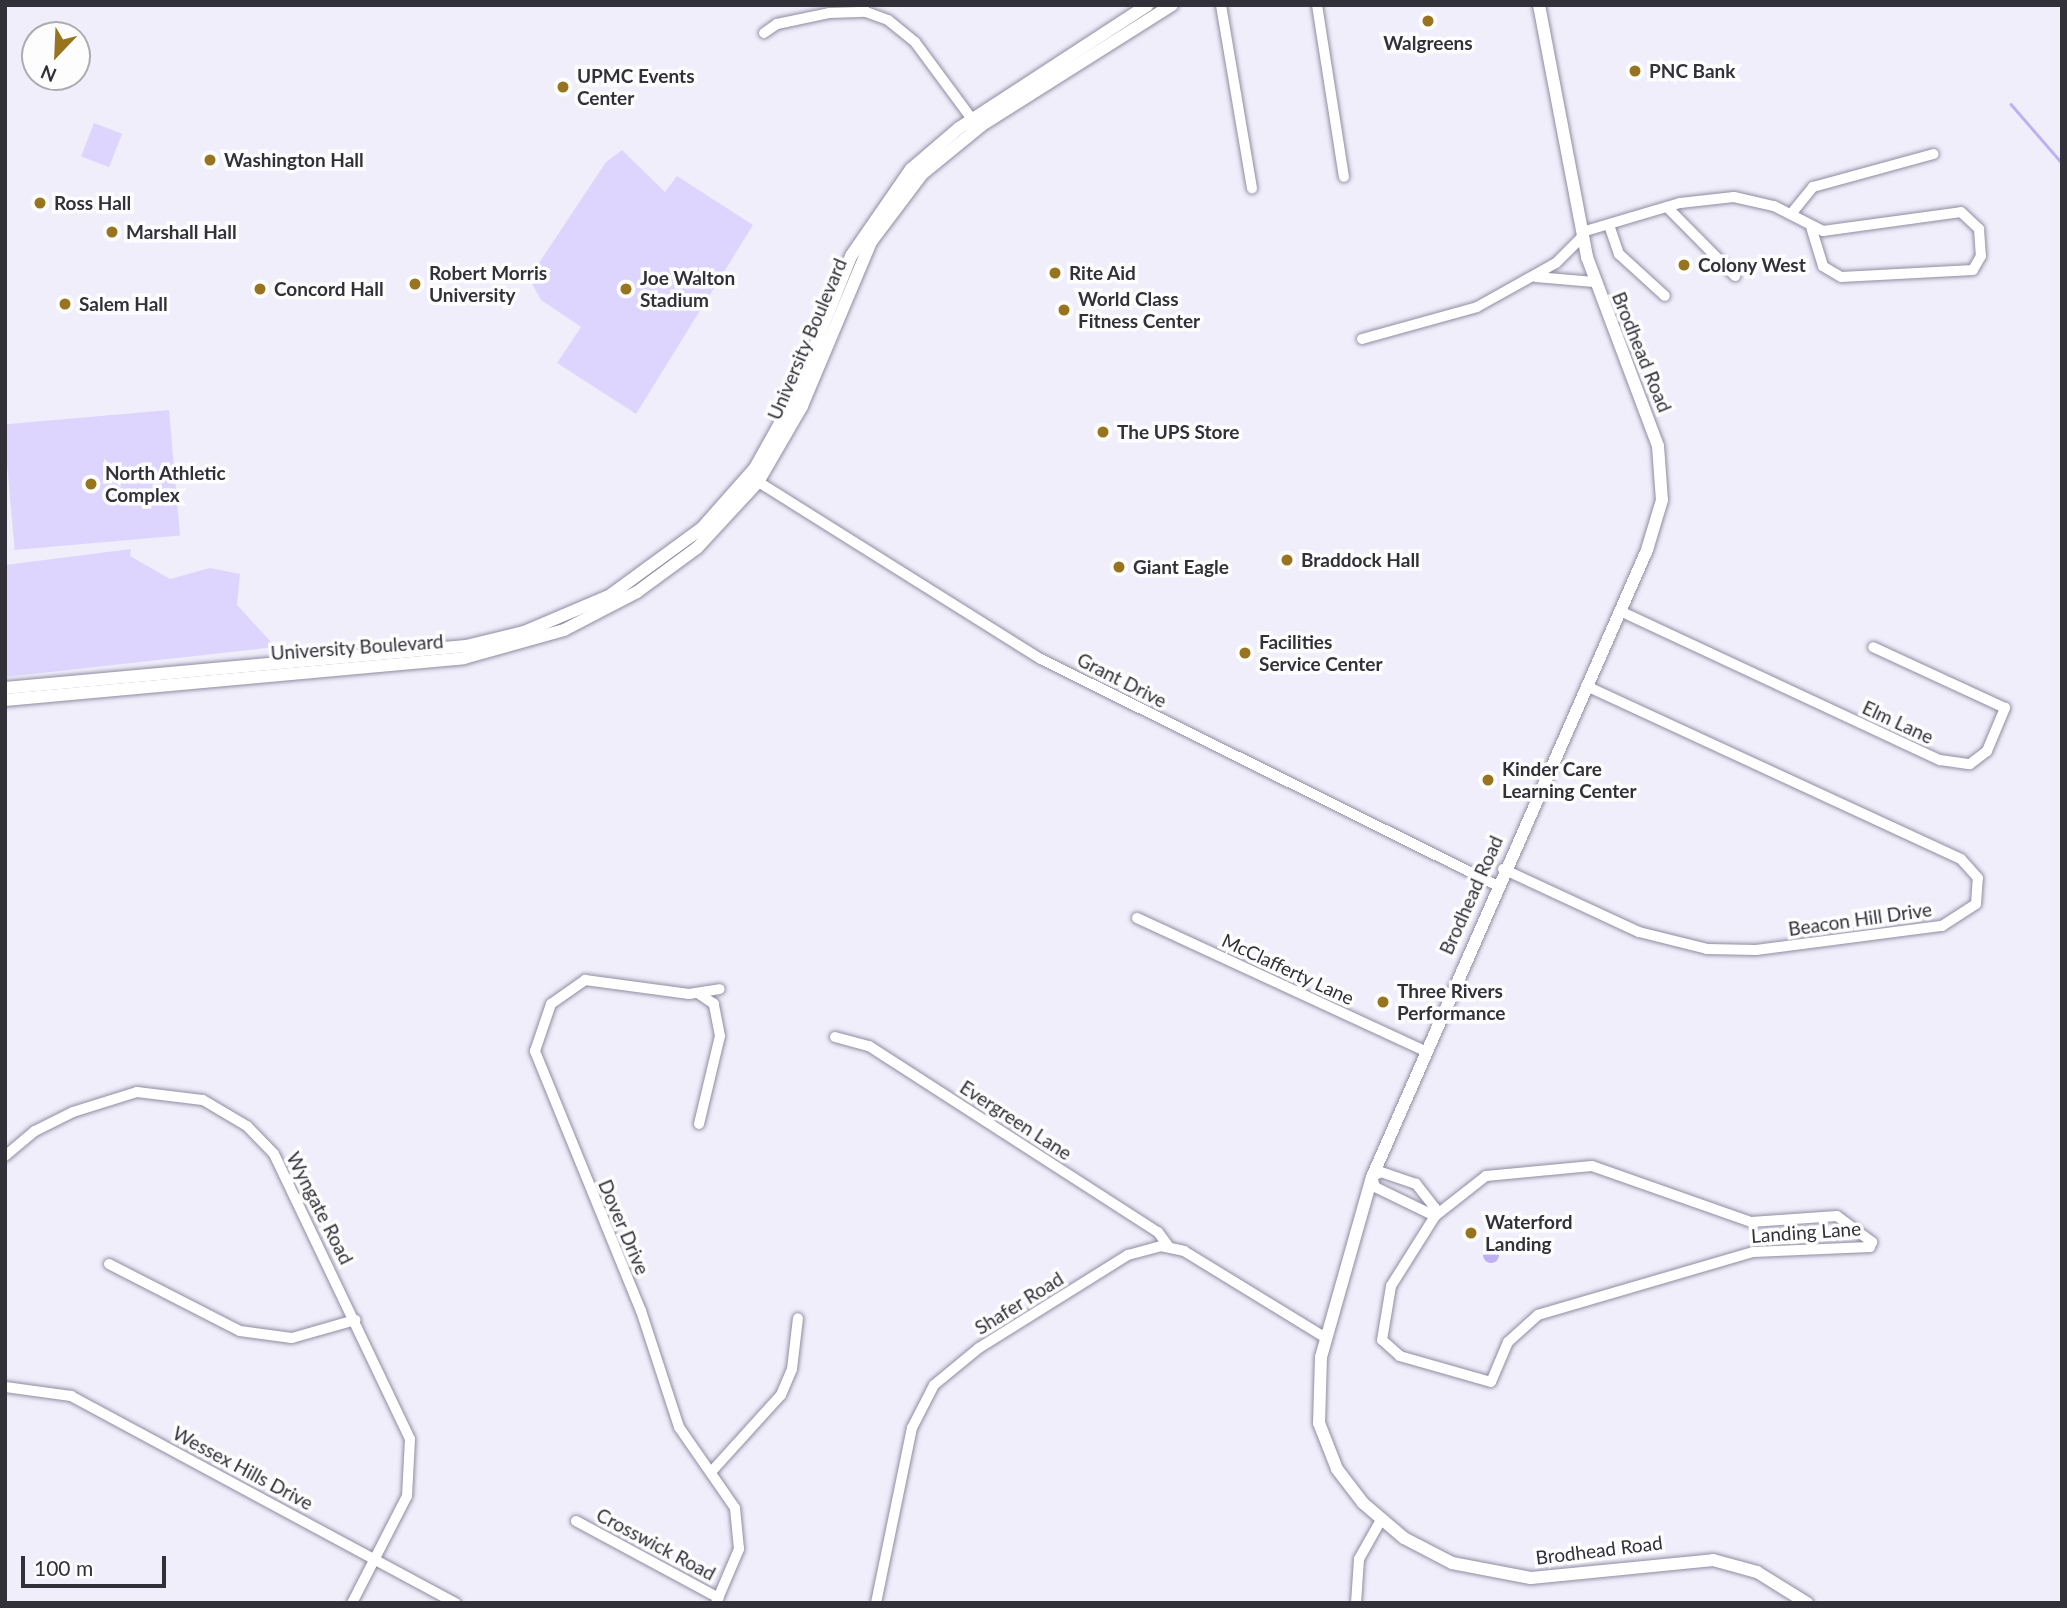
<!DOCTYPE html>
<html>
<head>
<meta charset="utf-8">
<style>
	body { margin:0 }
	#map { position:relative; width:2067px; height:1608px; overflow:hidden; background:#f0eefb; font-family:Lato,sans-serif }
	div>[style] { position:absolute }
	.green>* { inset:0; background:#ddd5fd; transform-origin:0 0 }
	.water>* { inset:0; background:#beb0f1 }
	.round { border-radius:50% }
	.stream>* { height:2.5px; margin:-1.25px; padding:0 1.25px; transform-origin:1.25px; border-radius:1.25px; background:#beb0f1 }
	.roads { filter:drop-shadow(0 0 2px #908ca1) drop-shadow(0 0 2px #908ca1) }
	.minor>* { height:10px; margin:-5px; padding:0 5px; transform-origin:5px; border-radius:5px; background:#fff }
	.major>* { height:12px; margin:-6px; padding:0 6px; transform-origin:6px; border-radius:6px; background:#fff }
	.dots>* { width:19px; height:19px; translate:-50% -50%; box-sizing:border-box; border:4px solid #fdfdfd; border-radius:50% }
	span { translate:-50% -50%; white-space:nowrap; text-align:center; line-height:1.15; -webkit-text-stroke:7px #fdfdfd; paint-order:stroke }
	.poi-label { font-size:19px; color:#323039; font-weight:700 }
	.left { translate:0 -50%; text-align:left }
	.street-label { font-size:19px; color:#323039 }
	.frame { position:absolute; inset:0; border:7px solid #323039; pointer-events:none }
	.north { position:absolute; left:21px; top:21px; width:70px; height:70px; box-sizing:border-box; background:#fdfdfd; border:2px solid #acabaf; border-radius:50%; rotate:203deg; font-size:19px; font-weight:700; line-height:28px; text-align:center; color:#323039 }
	.north::after { content:''; display:block; margin:auto; width:24px; height:32px; background:#98741e; clip-path:polygon(50% 0,100% 100%,50% 72%,0 100%) }
	.scale { position:absolute; left:21px; top:1556px; width:145px; height:32px; box-sizing:border-box; border:4px solid #323039; border-top:0; padding-left:9px; font-size:21px; line-height:24px; white-space:nowrap; color:#323039; -webkit-text-stroke:5px #fdfdfd; paint-order:stroke }
</style>
</head>
<body>
<div id="map">
	<div class="green">
		<div style="left:94px;top:123px;width:30px;height:36px;rotate:21deg"></div>
		<div style="clip-path:polygon(622px 150px,665px 192px,677px 176px,753px 225px,636px 414px,557px 363px,581px 327px,541px 300px,529px 278px,606px 162px)"></div>
		<div style="left:169px;top:410px;width:126px;height:166px;rotate:85deg"></div>
		<div style="clip-path:polygon(131px 549px,130px 556px,170px 579px,210px 568px,240px 574px,237px 605px,272px 643px,267px 648px,5px 677px,5px 565px)"></div>
	</div>
	<div class="water">
		<div class="round" style="left:1483px;top:1247px;width:16px;height:16px"></div>
	</div>
	<div class="stream">
		<div style="left:2011px;top:104px;width:78px;rotate:49.2deg"></div>
		<div style="left:2062px;top:236px;width:2px;rotate:90deg"></div>
	</div>
	<div class="roads">
		<div class="minor">
			<div style="left:1221px;top:5px;width:186px;rotate:80.4deg"></div>
			<div style="left:1317px;top:5px;width:174px;rotate:81.1deg"></div>
			<div style="left:764px;top:33px;width:16px;rotate:-35deg"></div>
			<div style="left:777px;top:24px;width:53px;rotate:-11.9deg"></div>
			<div style="left:829px;top:13px;width:37px;rotate:-2deg"></div>
			<div style="left:866px;top:12px;width:23px;rotate:20deg"></div>
			<div style="left:888px;top:20px;width:35px;rotate:39deg"></div>
			<div style="left:915px;top:42px;width:96px;rotate:53.5deg"></div>
			<div style="left:1667px;top:207px;width:97px;rotate:45.4deg"></div>
			<div style="left:1791px;top:214px;width:35px;rotate:-51deg"></div>
			<div style="left:1813px;top:187px;width:125px;rotate:-15.3deg"></div>
			<div style="left:1609px;top:225px;width:31px;rotate:71deg"></div>
			<div style="left:1619px;top:254px;width:62px;rotate:42.4deg"></div>
			<div style="left:1582px;top:232px;width:102px;rotate:-16.5deg"></div>
			<div style="left:1680px;top:203px;width:54px;rotate:-6.3deg"></div>
			<div style="left:1734px;top:197px;width:41px;rotate:12.7deg"></div>
			<div style="left:1774px;top:206px;width:55px;rotate:27deg"></div>
			<div style="left:1823px;top:231px;width:139px;rotate:-7.8deg"></div>
			<div style="left:1961px;top:212px;width:25px;rotate:43deg"></div>
			<div style="left:1979px;top:229px;width:27px;rotate:86deg"></div>
			<div style="left:1981px;top:256px;width:16px;rotate:120deg"></div>
			<div style="left:1973px;top:270px;width:132px;rotate:177deg"></div>
			<div style="left:1841px;top:277px;width:21px;rotate:-149deg"></div>
			<div style="left:1823px;top:266px;width:39px;rotate:-107deg"></div>
			<div style="left:1536px;top:277px;width:58px;rotate:4.9deg"></div>
			<div style="left:1362px;top:339px;width:119px;rotate:-15.5deg"></div>
			<div style="left:1477px;top:307px;width:90px;rotate:-29.1deg"></div>
			<div style="left:1556px;top:263px;width:38px;rotate:-45deg"></div>
			<div style="left:752px;top:478px;width:341px;rotate:32.1deg"></div>
			<div style="left:1041px;top:659px;width:508px;rotate:26.41deg"></div>
			<div style="left:1620px;top:611px;width:353px;rotate:25deg"></div>
			<div style="left:1940px;top:760px;width:30px;rotate:8deg"></div>
			<div style="left:1970px;top:764px;width:21px;rotate:-37deg"></div>
			<div style="left:1987px;top:751px;width:47px;rotate:-67.3deg"></div>
			<div style="left:2005px;top:708px;width:145px;rotate:-155.2deg"></div>
			<div style="left:1503px;top:869px;width:150px;rotate:24.9deg"></div>
			<div style="left:1639px;top:932px;width:70px;rotate:14deg"></div>
			<div style="left:1707px;top:949px;width:49px;rotate:1.2deg"></div>
			<div style="left:1756px;top:950px;width:188px;rotate:-7.4deg"></div>
			<div style="left:1942px;top:926px;width:40px;rotate:-32.9deg"></div>
			<div style="left:1976px;top:904px;width:26px;rotate:-86deg"></div>
			<div style="left:1978px;top:878px;width:25px;rotate:-132deg"></div>
			<div style="left:1961px;top:859px;width:413px;rotate:-155.2deg"></div>
			<div style="left:1137px;top:918px;width:317px;rotate:24.8deg"></div>
			<div style="left:835px;top:1037px;width:35px;rotate:15deg"></div>
			<div style="left:869px;top:1046px;width:344px;rotate:32.8deg"></div>
			<div style="left:1158px;top:1232px;width:17px;rotate:54deg"></div>
			<div style="left:699px;top:1124px;width:90px;rotate:-76.6deg"></div>
			<div style="left:720px;top:1036px;width:33px;rotate:-101deg"></div>
			<div style="left:714px;top:1004px;width:18px;rotate:-146deg"></div>
			<div style="left:5px;top:1156px;width:39px;rotate:-40deg"></div>
			<div style="left:35px;top:1131px;width:42px;rotate:-26.6deg"></div>
			<div style="left:73px;top:1112px;width:67px;rotate:-17.4deg"></div>
			<div style="left:137px;top:1092px;width:66px;rotate:6.9deg"></div>
			<div style="left:203px;top:1100px;width:51px;rotate:30.6deg"></div>
			<div style="left:247px;top:1126px;width:39px;rotate:46deg"></div>
			<div style="left:274px;top:1154px;width:316px;rotate:64.5deg"></div>
			<div style="left:410px;top:1439px;width:57px;rotate:93deg"></div>
			<div style="left:407px;top:1496px;width:120px;rotate:117.2deg"></div>
			<div style="left:1435px;top:1216px;width:65px;rotate:-38.1deg"></div>
			<div style="left:1486px;top:1176px;width:106px;rotate:-5.4deg"></div>
			<div style="left:1592px;top:1166px;width:169px;rotate:19.4deg"></div>
			<div style="left:1751px;top:1222px;width:86px;rotate:-4deg"></div>
			<div style="left:1837px;top:1216px;width:44px;rotate:36.6deg"></div>
			<div style="left:1872px;top:1242px;width:5px;rotate:112deg"></div>
			<div style="left:1870px;top:1247px;width:117px;rotate:177.6deg"></div>
			<div style="left:1753px;top:1252px;width:224px;rotate:163.7deg"></div>
			<div style="left:1538px;top:1315px;width:40px;rotate:138deg"></div>
			<div style="left:1508px;top:1342px;width:43px;rotate:113deg"></div>
			<div style="left:1491px;top:1382px;width:95px;rotate:-164.1deg"></div>
			<div style="left:1400px;top:1356px;width:24px;rotate:-138deg"></div>
			<div style="left:1382px;top:1340px;width:55px;rotate:-80.5deg"></div>
			<div style="left:1391px;top:1286px;width:83px;rotate:-57.8deg"></div>
			<div style="left:1435px;top:1216px;width:8px;rotate:-90deg"></div>
			<div style="left:1435px;top:1208px;width:31px;rotate:-128deg"></div>
			<div style="left:1416px;top:1184px;width:37px;rotate:-161deg"></div>
			<div style="left:1381px;top:1172px;width:10px;rotate:151deg"></div>
			<div style="left:1372px;top:1177px;width:10px;rotate:73deg"></div>
			<div style="left:1375px;top:1187px;width:67px;rotate:25.8deg"></div>
			<div style="left:109px;top:1264px;width:147px;rotate:27.1deg"></div>
			<div style="left:240px;top:1331px;width:52px;rotate:7.7deg"></div>
			<div style="left:292px;top:1338px;width:66px;rotate:-15.9deg"></div>
			<div style="left:5px;top:1387px;width:67px;rotate:7.8deg"></div>
			<div style="left:71px;top:1396px;width:437px;rotate:28.3deg"></div>
			<div style="left:712px;top:1471px;width:103px;rotate:-47.8deg"></div>
			<div style="left:781px;top:1395px;width:28px;rotate:-67deg"></div>
			<div style="left:792px;top:1369px;width:51px;rotate:-83.3deg"></div>
			<div style="left:576px;top:1521px;width:162px;rotate:28.3deg"></div>
			<div style="left:716px;top:1603px;width:59px;rotate:-66.9deg"></div>
			<div style="left:739px;top:1549px;width:41px;rotate:-95.6deg"></div>
			<div style="left:735px;top:1508px;width:98px;rotate:-124.7deg"></div>
			<div style="left:679px;top:1427px;width:122px;rotate:-108.1deg"></div>
			<div style="left:641px;top:1311px;width:281px;rotate:-112.2deg"></div>
			<div style="left:535px;top:1051px;width:50px;rotate:-71.2deg"></div>
			<div style="left:551px;top:1004px;width:42px;rotate:-35.2deg"></div>
			<div style="left:585px;top:980px;width:105px;rotate:7.7deg"></div>
			<div style="left:689px;top:994px;width:31px;rotate:-9deg"></div>
			<div style="left:876px;top:1603px;width:179px;rotate:-78.4deg"></div>
			<div style="left:912px;top:1428px;width:48px;rotate:-62.9deg"></div>
			<div style="left:934px;top:1385px;width:58px;rotate:-39.4deg"></div>
			<div style="left:979px;top:1348px;width:176px;rotate:-32deg"></div>
			<div style="left:1128px;top:1255px;width:34px;rotate:-15deg"></div>
			<div style="left:1161px;top:1246px;width:24px;rotate:12deg"></div>
			<div style="left:1184px;top:1251px;width:167px;rotate:31.5deg"></div>
			<div style="left:1356px;top:1603px;width:44px;rotate:-86.1deg"></div>
			<div style="left:1359px;top:1559px;width:45px;rotate:-60.6deg"></div>
		</div>
		<div class="major">
			<div style="left:1539px;top:5px;width:257px;rotate:79.2deg"></div>
			<div style="left:1587px;top:257px;width:202px;rotate:69.4deg"></div>
			<div style="left:1658px;top:446px;width:54px;rotate:85.8deg"></div>
			<div style="left:1662px;top:500px;width:52px;rotate:106.7deg"></div>
			<div style="left:1647px;top:550px;width:685px;rotate:113.68deg"></div>
			<div style="left:1372px;top:1177px;width:187px;rotate:105.8deg"></div>
			<div style="left:1321px;top:1357px;width:66px;rotate:91.7deg"></div>
			<div style="left:1319px;top:1423px;width:49px;rotate:68.6deg"></div>
			<div style="left:1337px;top:1469px;width:43px;rotate:52.6deg"></div>
			<div style="left:1363px;top:1503px;width:54px;rotate:40.5deg"></div>
			<div style="left:1404px;top:1538px;width:54px;rotate:27.5deg"></div>
			<div style="left:1452px;top:1563px;width:80px;rotate:10.8deg"></div>
			<div style="left:1531px;top:1578px;width:183px;rotate:-5.6deg"></div>
			<div style="left:1713px;top:1560px;width:46px;rotate:15.3deg"></div>
			<div style="left:1757px;top:1572px;width:59px;rotate:31.8deg"></div>
			<div style="left:5px;top:688px;width:463px;rotate:-5.2deg"></div>
			<div style="left:466px;top:646px;width:60px;rotate:-13.6deg"></div>
			<div style="left:524px;top:632px;width:92px;rotate:-23deg"></div>
			<div style="left:609px;top:596px;width:115px;rotate:-36.2deg"></div>
			<div style="left:702px;top:528px;width:80px;rotate:-48.5deg"></div>
			<div style="left:755px;top:468px;width:80px;rotate:-60.9deg"></div>
			<div style="left:794px;top:398px;width:153px;rotate:-68.1deg"></div>
			<div style="left:851px;top:256px;width:106px;rotate:-55.4deg"></div>
			<div style="left:911px;top:169px;width:63px;rotate:-40.5deg"></div>
			<div style="left:959px;top:128px;width:225px;rotate:-33.1deg"></div>
			<div style="left:5px;top:700px;width:461px;rotate:-5.2deg"></div>
			<div style="left:464px;top:658px;width:104px;rotate:-15.6deg"></div>
			<div style="left:564px;top:630px;width:82px;rotate:-27.5deg"></div>
			<div style="left:637px;top:592px;width:74px;rotate:-36.3deg"></div>
			<div style="left:697px;top:548px;width:90px;rotate:-47.3deg"></div>
			<div style="left:758px;top:482px;width:88px;rotate:-59.9deg"></div>
			<div style="left:802px;top:406px;width:178px;rotate:-67.2deg"></div>
			<div style="left:871px;top:242px;width:85px;rotate:-53.1deg"></div>
			<div style="left:922px;top:174px;width:77px;rotate:-39.2deg"></div>
			<div style="left:982px;top:125px;width:225px;rotate:-32.3deg"></div>
		</div>
	</div>
	<div class="dots">
		<div style="left:1428px;top:21px;background:#98741e"></div>
		<div style="left:1635px;top:71px;background:#98741e"></div>
		<div style="left:563px;top:87px;background:#98741e"></div>
		<div style="left:210px;top:160px;background:#98741e"></div>
		<div style="left:40px;top:203px;background:#98741e"></div>
		<div style="left:112px;top:232px;background:#98741e"></div>
		<div style="left:1684px;top:265px;background:#98741e"></div>
		<div style="left:1055px;top:273px;background:#98741e"></div>
		<div style="left:415px;top:284px;background:#98741e"></div>
		<div style="left:260px;top:289px;background:#98741e"></div>
		<div style="left:626px;top:289px;background:#98741e"></div>
		<div style="left:65px;top:304px;background:#98741e"></div>
		<div style="left:1064px;top:310px;background:#98741e"></div>
		<div style="left:1103px;top:432px;background:#98741e"></div>
		<div style="left:91px;top:484px;background:#98741e"></div>
		<div style="left:1287px;top:560px;background:#98741e"></div>
		<div style="left:1119px;top:567px;background:#98741e"></div>
		<div style="left:1245px;top:653px;background:#98741e"></div>
		<div style="left:1488px;top:780px;background:#98741e"></div>
		<div style="left:1383px;top:1002px;background:#98741e"></div>
		<div style="left:1471px;top:1233px;background:#98741e"></div>
	</div>
	<div class="poi-label">
		<span style="left:1428px;top:43px">Walgreens</span>
		<span class="left" style="left:1649px;top:71px">PNC Bank</span>
		<span class="left" style="left:577px;top:87px">UPMC Events<br>Center</span>
		<span class="left" style="left:224px;top:160px">Washington Hall</span>
		<span class="left" style="left:54px;top:203px">Ross Hall</span>
		<span class="left" style="left:126px;top:232px">Marshall Hall</span>
		<span class="left" style="left:1698px;top:265px">Colony West</span>
		<span class="left" style="left:429px;top:284px">Robert Morris<br>University</span>
		<span class="left" style="left:1069px;top:273px">Rite Aid</span>
		<span class="left" style="left:640px;top:289px">Joe Walton<br>Stadium</span>
		<span class="left" style="left:274px;top:289px">Concord Hall</span>
		<span class="left" style="left:1078px;top:310px">World Class<br>Fitness Center</span>
		<span class="left" style="left:79px;top:304px">Salem Hall</span>
		<span class="left" style="left:1117px;top:432px">The UPS Store</span>
		<span class="left" style="left:105px;top:484px">North Athletic<br>Complex</span>
		<span class="left" style="left:1301px;top:560px">Braddock Hall</span>
		<span class="left" style="left:1133px;top:567px">Giant Eagle</span>
		<span class="left" style="left:1259px;top:653px">Facilities<br>Service Center</span>
		<span class="left" style="left:1502px;top:780px">Kinder Care<br>Learning Center</span>
		<span class="left" style="left:1397px;top:1002px">Three Rivers<br>Performance</span>
		<span class="left" style="left:1485px;top:1233px">Waterford<br>Landing</span>
	</div>
	<div class="street-label">
		<span style="left:807px;top:339px;rotate:-67deg">University Boulevard</span>
		<span style="left:1642px;top:352px;rotate:68deg">Brodhead Road</span>
		<span style="left:357px;top:647px;rotate:-4deg">University Boulevard</span>
		<span style="left:1122px;top:680px;rotate:27deg">Grant Drive</span>
		<span style="left:1898px;top:722px;rotate:25deg">Elm Lane</span>
		<span style="left:1471px;top:895px;rotate:-66deg">Brodhead Road</span>
		<span style="left:1860px;top:919px;rotate:-8deg">Beacon Hill Drive</span>
		<span style="left:1288px;top:969px;rotate:25deg">McClafferty Lane</span>
		<span style="left:1016px;top:1120px;rotate:33deg">Evergreen Lane</span>
		<span style="left:320px;top:1208px;rotate:63deg">Wyngate Road</span>
		<span style="left:624px;top:1227px;rotate:67deg">Dover Drive</span>
		<span style="left:1806px;top:1232px;rotate:-4deg">Landing Lane</span>
		<span style="left:1019px;top:1303px;rotate:-32deg">Shafer Road</span>
		<span style="left:243px;top:1468px;rotate:28deg">Wessex Hills Drive</span>
		<span style="left:656px;top:1544px;rotate:28deg">Crosswick Road</span>
		<span style="left:1599px;top:1550px;rotate:-7deg">Brodhead Road</span>
	</div>
	<div class="frame"></div>
	<div class="north">N</div>
	<div class="scale">100 m</div>
</div>
</body>
</html>
